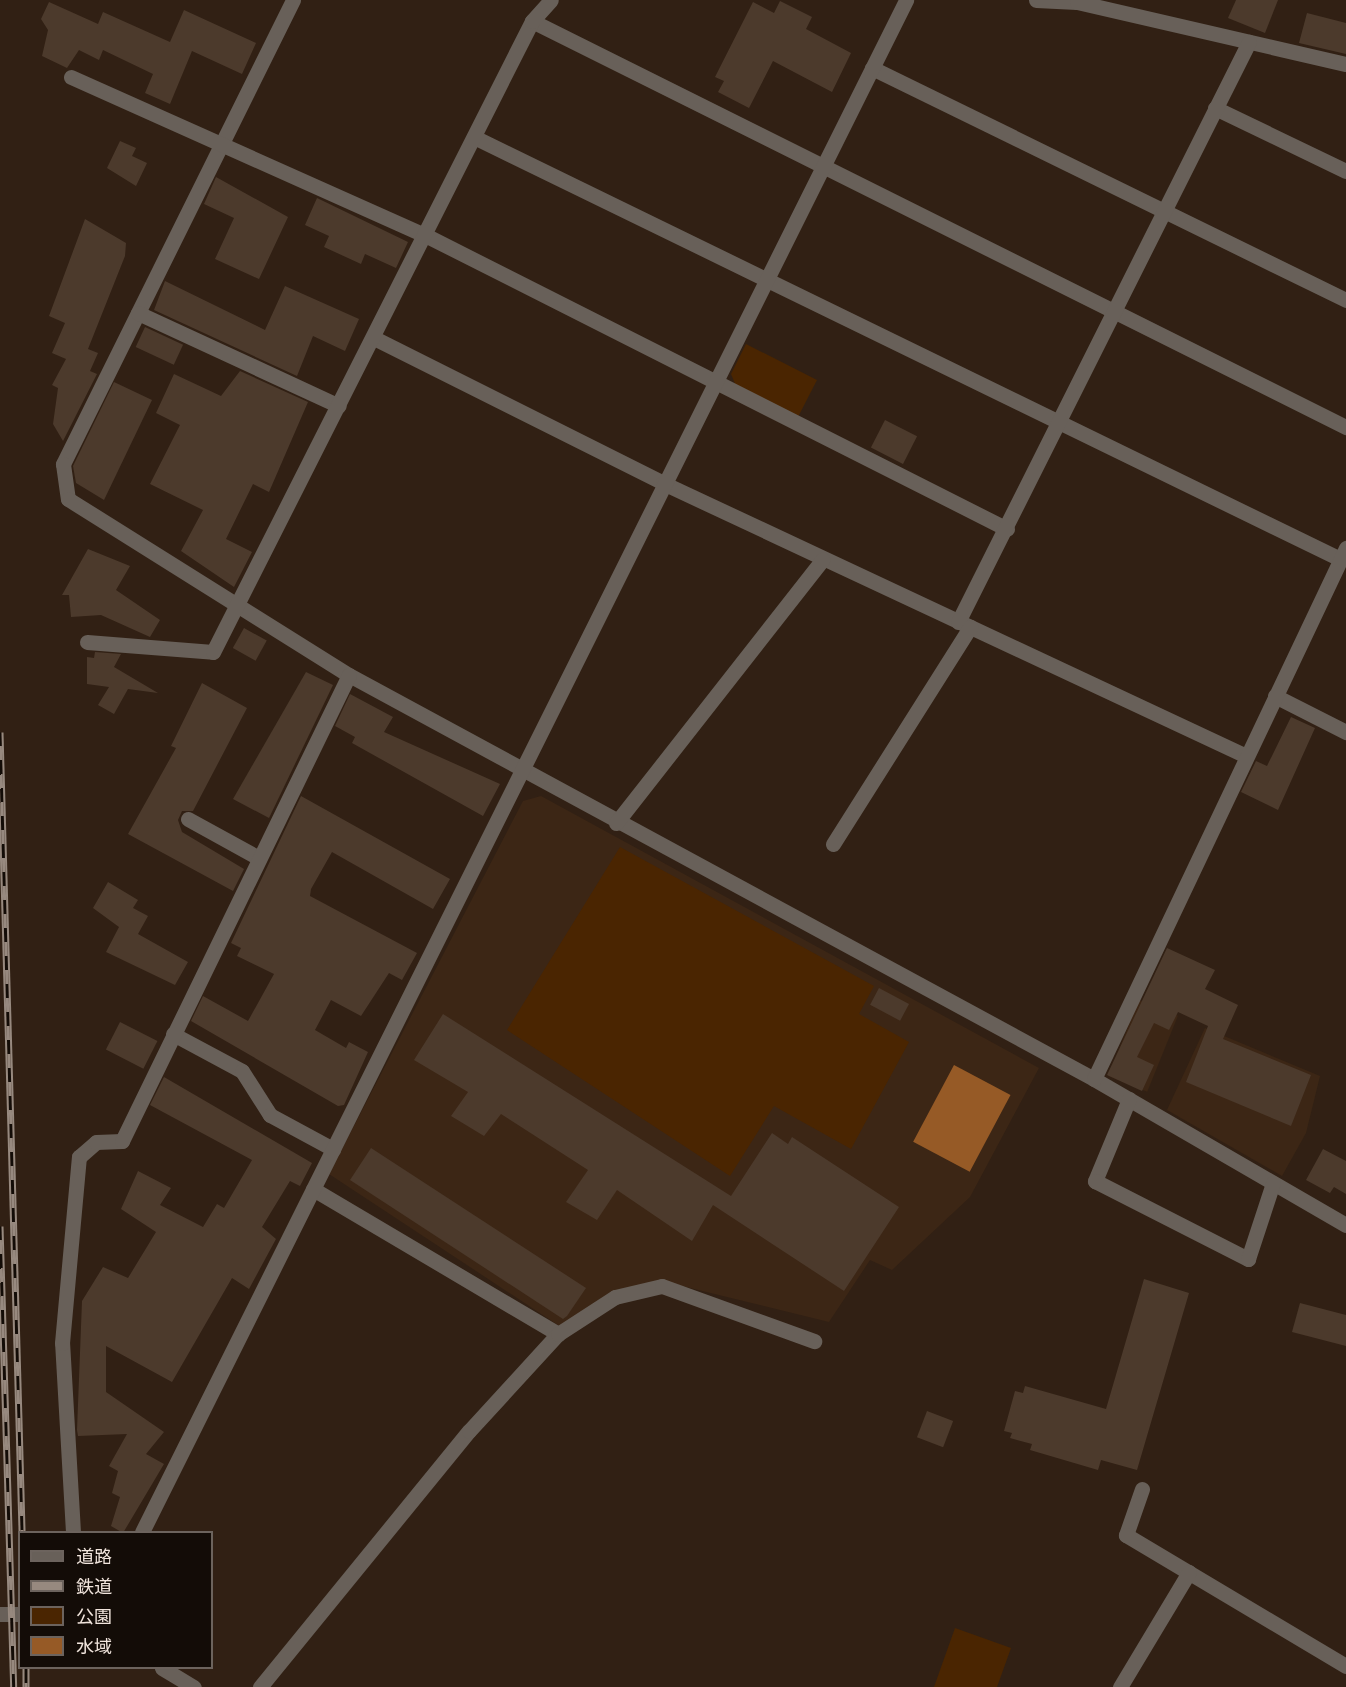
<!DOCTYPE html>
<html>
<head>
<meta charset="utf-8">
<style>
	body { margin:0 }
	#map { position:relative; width:1346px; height:1687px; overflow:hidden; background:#312014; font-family:Spectral,"Noto Sans JP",serif }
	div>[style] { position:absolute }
	.built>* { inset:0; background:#3c2615; transform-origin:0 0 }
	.green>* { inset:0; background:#4a2501 }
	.water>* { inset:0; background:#965a26; transform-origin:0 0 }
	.building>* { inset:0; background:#4c3a2c; transform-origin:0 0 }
	.minor>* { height:15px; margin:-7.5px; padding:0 7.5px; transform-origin:7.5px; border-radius:7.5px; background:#686059 }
	.rail>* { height:7px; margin-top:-3.5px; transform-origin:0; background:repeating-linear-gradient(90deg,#130c07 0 14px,#97897f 0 28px); box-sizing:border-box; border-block:2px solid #97897f }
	span { translate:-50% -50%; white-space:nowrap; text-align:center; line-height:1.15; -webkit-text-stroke:6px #130c07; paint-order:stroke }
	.legend { position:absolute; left:18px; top:1531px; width:195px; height:138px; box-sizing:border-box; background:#130c07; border:2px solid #6c635d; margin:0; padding:8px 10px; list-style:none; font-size:18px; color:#f1e5dd }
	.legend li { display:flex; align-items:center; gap:12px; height:30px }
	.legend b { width:30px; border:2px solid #6c635d }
</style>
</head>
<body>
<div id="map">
	<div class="built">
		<div style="clip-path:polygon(541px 796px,1039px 1068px,970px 1197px,892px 1270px,870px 1260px,829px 1322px,682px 1286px,609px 1294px,567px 1331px,329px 1174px,523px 801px)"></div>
		<div style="left:1139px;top:1000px;width:42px;height:82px;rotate:22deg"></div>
		<div style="clip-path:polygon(1205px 1028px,1320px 1076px,1306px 1133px,1282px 1176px,1167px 1110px)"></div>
	</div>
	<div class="green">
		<div style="clip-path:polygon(746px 344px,817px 380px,798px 417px,736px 386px,731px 374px)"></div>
		<div style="clip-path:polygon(620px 847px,874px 986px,859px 1014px,909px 1042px,851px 1149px,774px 1106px,730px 1176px,507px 1030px)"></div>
		<div style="clip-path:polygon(955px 1628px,1011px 1648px,997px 1687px,934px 1687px)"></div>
	</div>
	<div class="water">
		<div style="left:954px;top:1065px;width:64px;height:87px;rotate:28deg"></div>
	</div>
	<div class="building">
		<div style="clip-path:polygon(1236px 0,1278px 0,1265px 33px,1228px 18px)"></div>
		<div style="clip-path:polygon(780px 1px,812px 17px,806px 29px,851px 53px,832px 92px,773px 61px,749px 108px,718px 92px,724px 81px,715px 77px,753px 2px,774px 13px)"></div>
		<div style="clip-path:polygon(49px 2px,98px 24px,103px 12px,170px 42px,184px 10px,256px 43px,242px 74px,192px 51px,170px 104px,145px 93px,153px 74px,103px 50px,99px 60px,79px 50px,67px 68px,42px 56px,48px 30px,41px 19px)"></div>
		<div style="clip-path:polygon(1307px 13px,1346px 23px,1346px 54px,1299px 43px)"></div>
		<div style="clip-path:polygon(120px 141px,136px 148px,132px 156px,147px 163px,136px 186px,107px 168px)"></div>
		<div style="clip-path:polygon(216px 177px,288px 217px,259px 279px,215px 259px,234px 218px,204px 204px)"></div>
		<div style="clip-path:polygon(317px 198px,408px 242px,396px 268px,365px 254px,361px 264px,324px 247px,329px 236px,305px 225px)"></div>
		<div style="clip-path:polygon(85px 219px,126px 243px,125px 256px,88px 349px,98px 353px,90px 371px,97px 374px,63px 441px,53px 424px,58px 388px,52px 385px,66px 359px,52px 353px,65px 323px,49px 316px)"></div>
		<div style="clip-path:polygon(165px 281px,265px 330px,285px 286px,359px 319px,345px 351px,313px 336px,297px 376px,154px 310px)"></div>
		<div style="left:145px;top:327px;width:42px;height:22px;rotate:25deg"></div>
		<div style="clip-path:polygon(240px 371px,308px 402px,269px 492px,253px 484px,226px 539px,252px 552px,234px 587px,181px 551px,203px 510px,150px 484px,180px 425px,156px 413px,174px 374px,221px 396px)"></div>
		<div style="clip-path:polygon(114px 382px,152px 400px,104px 500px,76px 483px,73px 466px)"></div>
		<div style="left:885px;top:420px;width:36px;height:31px;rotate:27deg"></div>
		<div style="clip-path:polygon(88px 549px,130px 566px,116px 590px,160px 620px,150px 637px,101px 615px,71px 617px,69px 595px,62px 595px)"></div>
		<div style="left:244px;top:628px;width:26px;height:23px;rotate:29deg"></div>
		<div style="clip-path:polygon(95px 652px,121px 654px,114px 667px,158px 693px,128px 689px,114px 714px,98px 705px,109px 687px,87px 684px,87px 657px,94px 658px)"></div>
		<div style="clip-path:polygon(306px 672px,333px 685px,269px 818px,233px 799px)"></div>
		<div style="clip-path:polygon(202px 683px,247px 708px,193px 811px,182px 811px,178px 820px,182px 832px,244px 869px,233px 891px,128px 834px,176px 748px,171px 746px)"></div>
		<div style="clip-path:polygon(350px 694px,393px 717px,384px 732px,500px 784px,483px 816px,352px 743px,355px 737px,335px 726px)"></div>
		<div style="clip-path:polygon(1291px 717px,1315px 728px,1278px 810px,1241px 792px,1256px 761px,1267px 766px)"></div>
		<div style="clip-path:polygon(301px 796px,450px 879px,433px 909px,332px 852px,311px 889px,310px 896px,417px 953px,402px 980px,389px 973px,361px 1016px,331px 1000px,315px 1030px,346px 1048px,349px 1042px,368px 1052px,344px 1105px,338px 1106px,191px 1021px,203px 996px,248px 1021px,274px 974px,237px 956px,241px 948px,231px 943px)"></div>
		<div style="clip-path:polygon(108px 882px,138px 900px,133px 908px,148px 916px,138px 934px,188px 962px,175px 985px,106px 952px,119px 927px,93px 908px)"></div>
		<div style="clip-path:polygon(1167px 948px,1215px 970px,1205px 989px,1238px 1005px,1223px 1039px,1311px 1075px,1291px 1126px,1186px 1082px,1208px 1026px,1178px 1012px,1169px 1030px,1154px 1023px,1137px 1057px,1154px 1065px,1142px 1091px,1107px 1075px)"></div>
		<div style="left:879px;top:988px;width:34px;height:19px;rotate:28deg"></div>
		<div style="clip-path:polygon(443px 1014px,731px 1196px,772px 1133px,788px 1144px,792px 1137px,899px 1207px,844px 1291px,713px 1205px,692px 1241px,617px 1190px,597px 1220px,566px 1202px,588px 1170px,501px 1114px,484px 1136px,451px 1116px,468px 1092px,414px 1060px)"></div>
		<div style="left:120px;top:1022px;width:42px;height:31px;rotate:27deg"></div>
		<div style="clip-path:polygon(164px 1077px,312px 1163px,300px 1186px,290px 1181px,262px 1227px,276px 1239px,249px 1289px,232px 1278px,172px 1382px,106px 1346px,106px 1392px,164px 1432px,146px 1454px,164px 1464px,123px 1533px,111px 1526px,120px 1497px,112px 1493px,118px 1471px,109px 1466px,127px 1434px,78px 1436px,77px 1430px,82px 1301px,103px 1267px,128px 1278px,156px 1232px,121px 1209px,138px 1171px,171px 1188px,160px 1205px,203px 1227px,217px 1204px,224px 1208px,252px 1160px,150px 1105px)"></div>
		<div style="clip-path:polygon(371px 1148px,586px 1288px,567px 1316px,563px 1319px,350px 1180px)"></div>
		<div style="clip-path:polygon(1323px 1149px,1346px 1161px,1346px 1194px,1334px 1187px,1330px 1193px,1306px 1180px)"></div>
		<div style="clip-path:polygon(1144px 1279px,1189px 1293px,1137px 1470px,1101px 1460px,1098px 1470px,1030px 1450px,1032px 1444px,1010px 1438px,1012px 1433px,1004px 1431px,1015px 1391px,1023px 1393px,1025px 1386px,1106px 1409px)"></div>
		<div style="clip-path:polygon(1300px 1303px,1346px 1315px,1346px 1346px,1292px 1332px)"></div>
		<div style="left:927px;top:1411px;width:28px;height:28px;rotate:21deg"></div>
	</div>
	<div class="minor">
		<div style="left:293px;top:0;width:518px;rotate:116.37deg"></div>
		<div style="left:63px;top:464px;width:35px;rotate:82deg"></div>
		<div style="left:68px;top:499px;width:332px;rotate:32.1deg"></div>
		<div style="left:349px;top:675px;width:847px;rotate:28.47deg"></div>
		<div style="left:1094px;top:1079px;width:291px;rotate:30.1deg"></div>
		<div style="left:1036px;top:0;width:41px;rotate:2.8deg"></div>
		<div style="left:1077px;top:2px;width:276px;rotate:13deg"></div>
		<div style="left:532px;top:21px;width:910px;rotate:26.51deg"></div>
		<div style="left:872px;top:68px;width:528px;rotate:26.08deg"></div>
		<div style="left:71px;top:77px;width:388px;rotate:24.1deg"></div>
		<div style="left:425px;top:235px;width:652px;rotate:26.8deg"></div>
		<div style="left:1215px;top:108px;width:145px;rotate:25.7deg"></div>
		<div style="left:474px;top:137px;width:963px;rotate:25.98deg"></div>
		<div style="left:138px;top:313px;width:221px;rotate:24.8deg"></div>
		<div style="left:374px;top:338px;width:323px;rotate:26.6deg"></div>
		<div style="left:663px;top:483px;width:644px;rotate:25.09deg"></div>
		<div style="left:958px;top:622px;width:649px;rotate:-63.36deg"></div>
		<div style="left:87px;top:642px;width:126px;rotate:4.5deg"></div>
		<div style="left:213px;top:652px;width:707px;rotate:-63.18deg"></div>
		<div style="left:532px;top:21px;width:28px;rotate:-48deg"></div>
		<div style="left:1275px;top:696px;width:80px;rotate:26.9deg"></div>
		<div style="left:188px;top:819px;width:79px;rotate:28.8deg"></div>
		<div style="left:616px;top:823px;width:335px;rotate:-51.9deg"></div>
		<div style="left:833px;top:844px;width:257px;rotate:-57.7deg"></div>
		<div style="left:173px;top:1034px;width:78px;rotate:28.2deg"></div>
		<div style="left:242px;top:1071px;width:52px;rotate:57.5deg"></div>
		<div style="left:270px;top:1115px;width:72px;rotate:28.4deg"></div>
		<div style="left:1094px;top:1079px;width:588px;rotate:-64.61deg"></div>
		<div style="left:1129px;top:1099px;width:89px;rotate:112.5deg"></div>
		<div style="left:1095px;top:1181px;width:172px;rotate:27deg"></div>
		<div style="left:1248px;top:1259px;width:80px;rotate:-71.8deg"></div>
		<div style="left:313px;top:1189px;width:285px;rotate:30.6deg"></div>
		<div style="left:1142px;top:1489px;width:49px;rotate:109.2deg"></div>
		<div style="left:1126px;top:1535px;width:256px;rotate:30.8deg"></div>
		<div style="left:73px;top:1532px;width:189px;rotate:-93.3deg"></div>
		<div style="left:62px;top:1343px;width:187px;rotate:-84.8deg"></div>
		<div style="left:79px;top:1157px;width:23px;rotate:-41deg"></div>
		<div style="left:96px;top:1142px;width:26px;rotate:-2deg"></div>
		<div style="left:122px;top:1141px;width:518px;rotate:-64.03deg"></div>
		<div style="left:142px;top:1532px;width:1712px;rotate:-63.49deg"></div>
		<div style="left:0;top:1614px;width:20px"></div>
		<div style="left:162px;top:1668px;width:37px;rotate:31deg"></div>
		<div style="left:260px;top:1687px;width:330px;rotate:-50.8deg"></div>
		<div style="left:469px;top:1431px;width:132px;rotate:-47.5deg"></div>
		<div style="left:558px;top:1334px;width:68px;rotate:-33deg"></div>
		<div style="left:615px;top:1297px;width:48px;rotate:-13.2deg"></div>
		<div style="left:662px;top:1286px;width:162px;rotate:19.9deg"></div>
		<div style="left:1120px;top:1687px;width:134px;rotate:-59deg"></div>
	</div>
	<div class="rail">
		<div style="left:0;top:732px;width:800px;rotate:88.42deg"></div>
		<div style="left:0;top:1226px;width:461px;rotate:88.3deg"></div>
		<div style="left:26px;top:1668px;width:19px;rotate:90deg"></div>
	</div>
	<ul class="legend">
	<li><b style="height:8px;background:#686059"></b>道路</li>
	<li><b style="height:8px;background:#97897f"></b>鉄道</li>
	<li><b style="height:16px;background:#4a2501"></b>公園</li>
	<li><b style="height:16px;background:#965a26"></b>水域</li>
	</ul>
</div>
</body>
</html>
